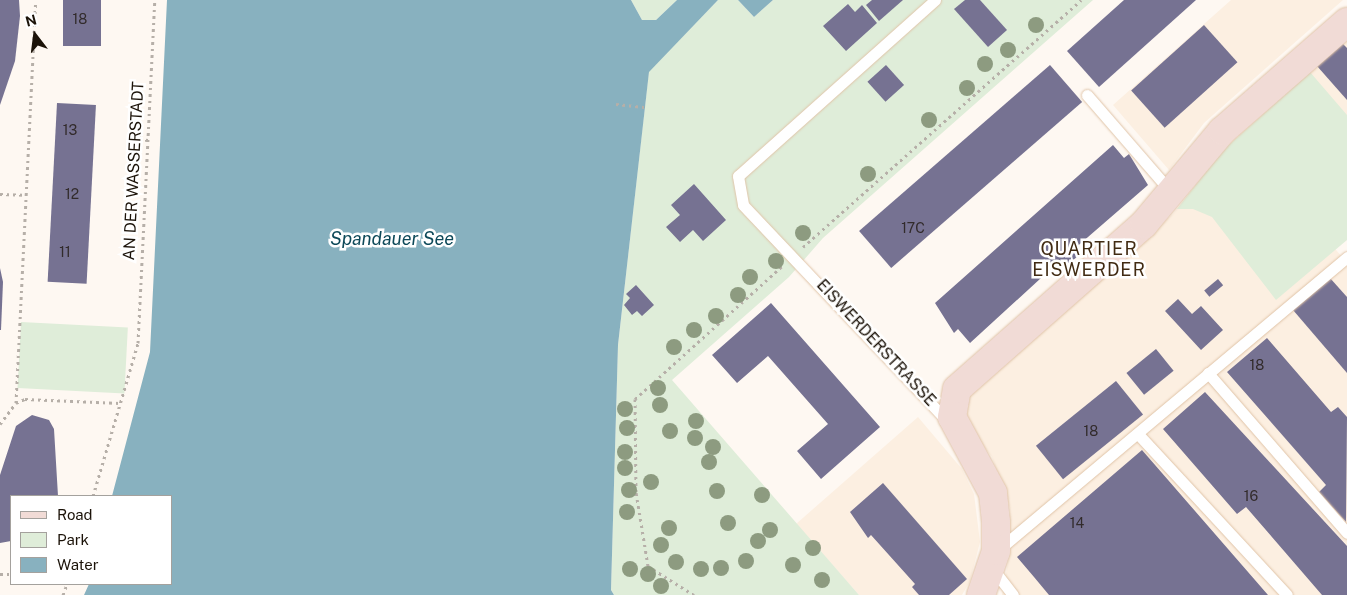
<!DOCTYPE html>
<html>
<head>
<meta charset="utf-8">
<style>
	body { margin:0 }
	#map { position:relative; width:1347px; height:595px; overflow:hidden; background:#fef8f2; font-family:"Public Sans",sans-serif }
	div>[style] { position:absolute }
	.built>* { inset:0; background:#fcefe1 }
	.green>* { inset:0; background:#dfedd9; transform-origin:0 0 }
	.water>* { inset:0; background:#88b1bf }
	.building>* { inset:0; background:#767292; transform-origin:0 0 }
	.path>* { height:3px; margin-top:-1.5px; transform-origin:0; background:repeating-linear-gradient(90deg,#b6afa8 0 2.5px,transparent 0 6.5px) }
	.roads { filter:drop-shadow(0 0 1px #e0c4a8) drop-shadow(0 0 1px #e0c4a8) }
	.lane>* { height:11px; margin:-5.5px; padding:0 5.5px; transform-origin:5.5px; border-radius:5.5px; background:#fff }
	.secondary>* { height:28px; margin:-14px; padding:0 14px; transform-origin:14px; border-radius:14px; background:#f1dbd6 }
	.trees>* { width:16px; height:16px; margin:-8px; border-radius:50%; background:#8d9b80 }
	span { translate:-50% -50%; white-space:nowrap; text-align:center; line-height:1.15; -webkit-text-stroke:5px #fff; paint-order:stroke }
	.number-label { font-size:14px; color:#322b2b }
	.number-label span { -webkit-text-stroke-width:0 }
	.street-label { font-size:16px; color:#1c1309 }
	.water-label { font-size:18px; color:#0d4959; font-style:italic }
	.neighbourhood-label { font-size:18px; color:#412b13; letter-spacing:1px }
	.legend { position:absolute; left:10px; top:495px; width:162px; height:90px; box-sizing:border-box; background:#fff; border:1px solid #a4a19d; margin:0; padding:6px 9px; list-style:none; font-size:15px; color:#1c1309 }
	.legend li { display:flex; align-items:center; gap:10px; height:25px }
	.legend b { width:25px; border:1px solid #a4a19d }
	.north { position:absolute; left:10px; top:10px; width:50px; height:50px; -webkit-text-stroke:4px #fff; paint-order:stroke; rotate:345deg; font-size:14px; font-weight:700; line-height:20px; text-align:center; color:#1c1309 }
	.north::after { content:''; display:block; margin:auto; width:18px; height:22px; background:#1c1309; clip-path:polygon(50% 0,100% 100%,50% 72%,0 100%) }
</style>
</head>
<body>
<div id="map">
	<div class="built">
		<div style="clip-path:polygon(1231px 0,1343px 0,1204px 123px,1169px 170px,1113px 105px)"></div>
		<div style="clip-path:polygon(1347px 39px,1347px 233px,1332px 245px,1347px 263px,1347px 595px,1002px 595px,1010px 551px,1010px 508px,992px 457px,965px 423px,966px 396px,1173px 214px,1232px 141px)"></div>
		<div style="clip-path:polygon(918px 417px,962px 469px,974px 494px,980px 542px,970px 581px,962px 595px,859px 595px,796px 524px)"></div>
	</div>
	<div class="green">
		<div style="clip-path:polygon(631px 0,677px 0,656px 20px,642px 20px)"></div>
		<div style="clip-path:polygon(718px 0,738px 0,754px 17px,773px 0,1093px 0,823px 238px,789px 277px,672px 380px,859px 595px,614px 595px,611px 590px,618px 345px,649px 71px)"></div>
		<div style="clip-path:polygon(1310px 72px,1347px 115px,1347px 240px,1276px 300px,1212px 217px,1193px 209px,1177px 209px,1221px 152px)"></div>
		<div style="left:21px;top:322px;width:107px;height:66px;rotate:3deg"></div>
	</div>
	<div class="water">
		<div style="clip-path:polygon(167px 0,631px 0,642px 20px,656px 20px,677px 0,718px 0,649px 72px,618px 345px,611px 590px,614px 595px,84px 595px,89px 584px,171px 584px,171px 496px,112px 496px,150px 352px)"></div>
		<div style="clip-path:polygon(738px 0,773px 0,754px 17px)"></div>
	</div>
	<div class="building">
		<div style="clip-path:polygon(0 0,19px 0,20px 16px,15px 61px,0 105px)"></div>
		<div style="left:63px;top:0;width:38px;height:46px"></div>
		<div style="clip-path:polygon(872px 0,903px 0,879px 21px,866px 5px)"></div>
		<div style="clip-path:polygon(965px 0,980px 0,1007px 30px,988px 47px,954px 9px)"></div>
		<div style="clip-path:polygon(1124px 0,1196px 0,1099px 87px,1067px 51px)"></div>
		<div style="clip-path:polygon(848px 4px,855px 12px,862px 5px,877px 23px,846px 51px,823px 26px)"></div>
		<div style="left:1204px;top:25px;width:50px;height:98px;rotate:48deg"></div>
		<div style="clip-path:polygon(1342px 43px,1347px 48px,1347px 100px,1317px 66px)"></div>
		<div style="left:886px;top:65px;width:27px;height:25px;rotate:48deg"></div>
		<div style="left:1050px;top:65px;width:49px;height:253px;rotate:49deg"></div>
		<div style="left:57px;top:103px;width:39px;height:179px;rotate:3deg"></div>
		<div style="clip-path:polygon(1113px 145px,1124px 158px,1129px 154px,1148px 185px,1073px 250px,1078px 256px,1059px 272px,1053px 267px,970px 343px,958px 329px,954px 333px,935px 303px)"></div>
		<div style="clip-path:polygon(694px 184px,726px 220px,703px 241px,693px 230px,680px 242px,666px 227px,680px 215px,671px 205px)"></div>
		<div style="clip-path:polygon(0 268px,3px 282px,1px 330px,0 330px)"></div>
		<div style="clip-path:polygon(1330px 278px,1347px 297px,1347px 373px,1293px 310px)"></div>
		<div style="left:1218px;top:279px;width:8px;height:18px;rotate:50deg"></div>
		<div style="clip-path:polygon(636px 285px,654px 305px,642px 316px,637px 311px,632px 315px,624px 305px,630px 298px,626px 294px)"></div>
		<div style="clip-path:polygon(1178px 299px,1192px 314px,1201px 306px,1223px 330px,1201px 350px,1165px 311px)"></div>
		<div style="clip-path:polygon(771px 303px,880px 427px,821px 479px,797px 451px,828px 424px,768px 356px,737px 383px,712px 355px)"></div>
		<div style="clip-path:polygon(1267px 338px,1331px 412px,1338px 407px,1347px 417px,1346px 522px,1319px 492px,1326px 485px,1227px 372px)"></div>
		<div style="left:1156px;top:349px;width:28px;height:38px;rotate:51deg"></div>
		<div style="left:1116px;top:381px;width:43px;height:103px;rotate:51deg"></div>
		<div style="clip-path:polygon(1205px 392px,1347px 546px,1347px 595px,1322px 595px,1246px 507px,1237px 514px,1163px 429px)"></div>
		<div style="clip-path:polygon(32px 415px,49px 420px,54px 429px,58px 496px,11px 496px,11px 541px,0 543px,0 475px,16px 426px)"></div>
		<div style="clip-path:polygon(1142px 450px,1268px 595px,1049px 595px,1034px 577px,1017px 557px)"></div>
		<div style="clip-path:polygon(883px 483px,967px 579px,949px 595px,919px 595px,912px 587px,915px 584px,871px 535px,868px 538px,850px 512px)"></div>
	</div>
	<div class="path">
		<div style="left:616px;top:104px;width:30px;rotate:6deg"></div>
		<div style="left:134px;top:116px;width:6px"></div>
		<div style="left:140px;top:116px;width:23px;rotate:92deg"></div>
		<div style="left:139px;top:139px;width:9px;rotate:6deg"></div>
		<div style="left:0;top:194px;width:24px;rotate:2deg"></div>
		<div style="left:803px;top:247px;width:372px;rotate:-41.6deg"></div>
		<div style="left:16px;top:403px;width:403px;rotate:-87.2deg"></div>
		<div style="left:0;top:424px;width:26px;rotate:-53deg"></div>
		<div style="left:16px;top:403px;width:10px;rotate:-24deg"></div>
		<div style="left:25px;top:399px;width:95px;rotate:2.4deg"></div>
		<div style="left:93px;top:496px;width:159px;rotate:-73.6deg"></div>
		<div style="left:138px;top:343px;width:343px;rotate:-87.2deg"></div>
		<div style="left:0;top:574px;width:11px"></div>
		<div style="left:63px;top:595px;width:12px;rotate:-70deg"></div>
		<div style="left:694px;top:595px;width:54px;rotate:-147.8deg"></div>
		<div style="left:648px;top:566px;width:75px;rotate:-99.2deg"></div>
		<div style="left:636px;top:492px;width:93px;rotate:-90.6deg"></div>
		<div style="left:635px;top:399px;width:198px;rotate:-42.1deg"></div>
	</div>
	<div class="roads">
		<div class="lane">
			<div style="left:935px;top:0;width:264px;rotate:138.2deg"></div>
			<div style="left:738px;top:176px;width:29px;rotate:80deg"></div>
			<div style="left:743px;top:205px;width:300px;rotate:46.6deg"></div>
			<div style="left:1087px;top:95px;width:130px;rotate:49.1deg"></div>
			<div style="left:1208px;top:373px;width:212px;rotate:49deg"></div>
			<div style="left:1138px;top:434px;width:219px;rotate:47.2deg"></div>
			<div style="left:998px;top:550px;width:456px;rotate:-40deg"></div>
			<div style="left:992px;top:568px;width:34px;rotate:52deg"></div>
		</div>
		<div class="secondary">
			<div style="left:981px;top:595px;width:46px;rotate:-71.2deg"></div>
			<div style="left:996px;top:551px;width:29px;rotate:-90deg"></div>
			<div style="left:996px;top:522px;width:29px;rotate:-96deg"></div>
			<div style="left:993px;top:493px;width:86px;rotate:-118.3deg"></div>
			<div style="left:952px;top:417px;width:28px;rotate:-80deg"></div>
			<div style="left:957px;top:389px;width:249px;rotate:-41.4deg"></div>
			<div style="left:1144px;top:224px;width:121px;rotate:-50deg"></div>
			<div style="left:1222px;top:131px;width:166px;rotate:-41.1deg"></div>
		</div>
	</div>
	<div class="trees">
		<div style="left:1036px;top:25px"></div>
		<div style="left:1008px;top:50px"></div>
		<div style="left:985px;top:64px"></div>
		<div style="left:967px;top:88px"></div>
		<div style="left:929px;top:120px"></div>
		<div style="left:868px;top:174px"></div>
		<div style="left:803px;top:233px"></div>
		<div style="left:776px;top:261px"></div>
		<div style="left:750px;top:277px"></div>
		<div style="left:738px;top:295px"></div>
		<div style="left:716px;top:316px"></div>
		<div style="left:694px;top:330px"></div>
		<div style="left:674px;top:347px"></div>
		<div style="left:658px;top:388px"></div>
		<div style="left:660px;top:405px"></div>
		<div style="left:625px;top:409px"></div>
		<div style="left:696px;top:421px"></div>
		<div style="left:627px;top:428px"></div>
		<div style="left:670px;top:431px"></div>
		<div style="left:695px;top:438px"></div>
		<div style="left:713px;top:447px"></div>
		<div style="left:625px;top:452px"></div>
		<div style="left:709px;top:462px"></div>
		<div style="left:625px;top:468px"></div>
		<div style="left:651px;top:482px"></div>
		<div style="left:629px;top:490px"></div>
		<div style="left:717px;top:491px"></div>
		<div style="left:762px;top:495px"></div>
		<div style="left:627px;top:512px"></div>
		<div style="left:728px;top:523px"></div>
		<div style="left:669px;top:528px"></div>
		<div style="left:770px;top:530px"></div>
		<div style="left:758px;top:541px"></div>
		<div style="left:661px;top:545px"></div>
		<div style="left:813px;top:548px"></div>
		<div style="left:746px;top:561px"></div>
		<div style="left:676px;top:562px"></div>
		<div style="left:793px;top:565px"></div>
		<div style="left:721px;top:568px"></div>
		<div style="left:630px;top:569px"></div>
		<div style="left:701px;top:569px"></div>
		<div style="left:648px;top:574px"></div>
		<div style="left:822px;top:580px"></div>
		<div style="left:661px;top:586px"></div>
	</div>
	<div class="number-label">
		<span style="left:80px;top:19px">18</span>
		<span style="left:70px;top:130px">13</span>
		<span style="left:72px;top:194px">12</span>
		<span style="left:913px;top:228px">17C</span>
		<span style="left:65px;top:252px">11</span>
		<span style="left:1257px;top:365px">18</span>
		<span style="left:1091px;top:431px">18</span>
		<span style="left:1251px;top:496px">16</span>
		<span style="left:1077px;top:523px">14</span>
	</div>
	<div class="street-label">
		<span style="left:134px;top:171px;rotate:-87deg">AN DER WASSERSTADT</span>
		<span style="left:876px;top:343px;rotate:47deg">EISWERDERSTRASSE</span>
	</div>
	<div class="water-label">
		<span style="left:392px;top:239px">Spandauer See</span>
	</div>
	<div class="neighbourhood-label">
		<span style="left:1089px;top:260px">QUARTIER<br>EISWERDER</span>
	</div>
	<ul class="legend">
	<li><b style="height:6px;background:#f1dbd6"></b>Road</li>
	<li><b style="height:14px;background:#dfedd9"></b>Park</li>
	<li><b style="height:14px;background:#88b1bf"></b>Water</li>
	</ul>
	<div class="north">N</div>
</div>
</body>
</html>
